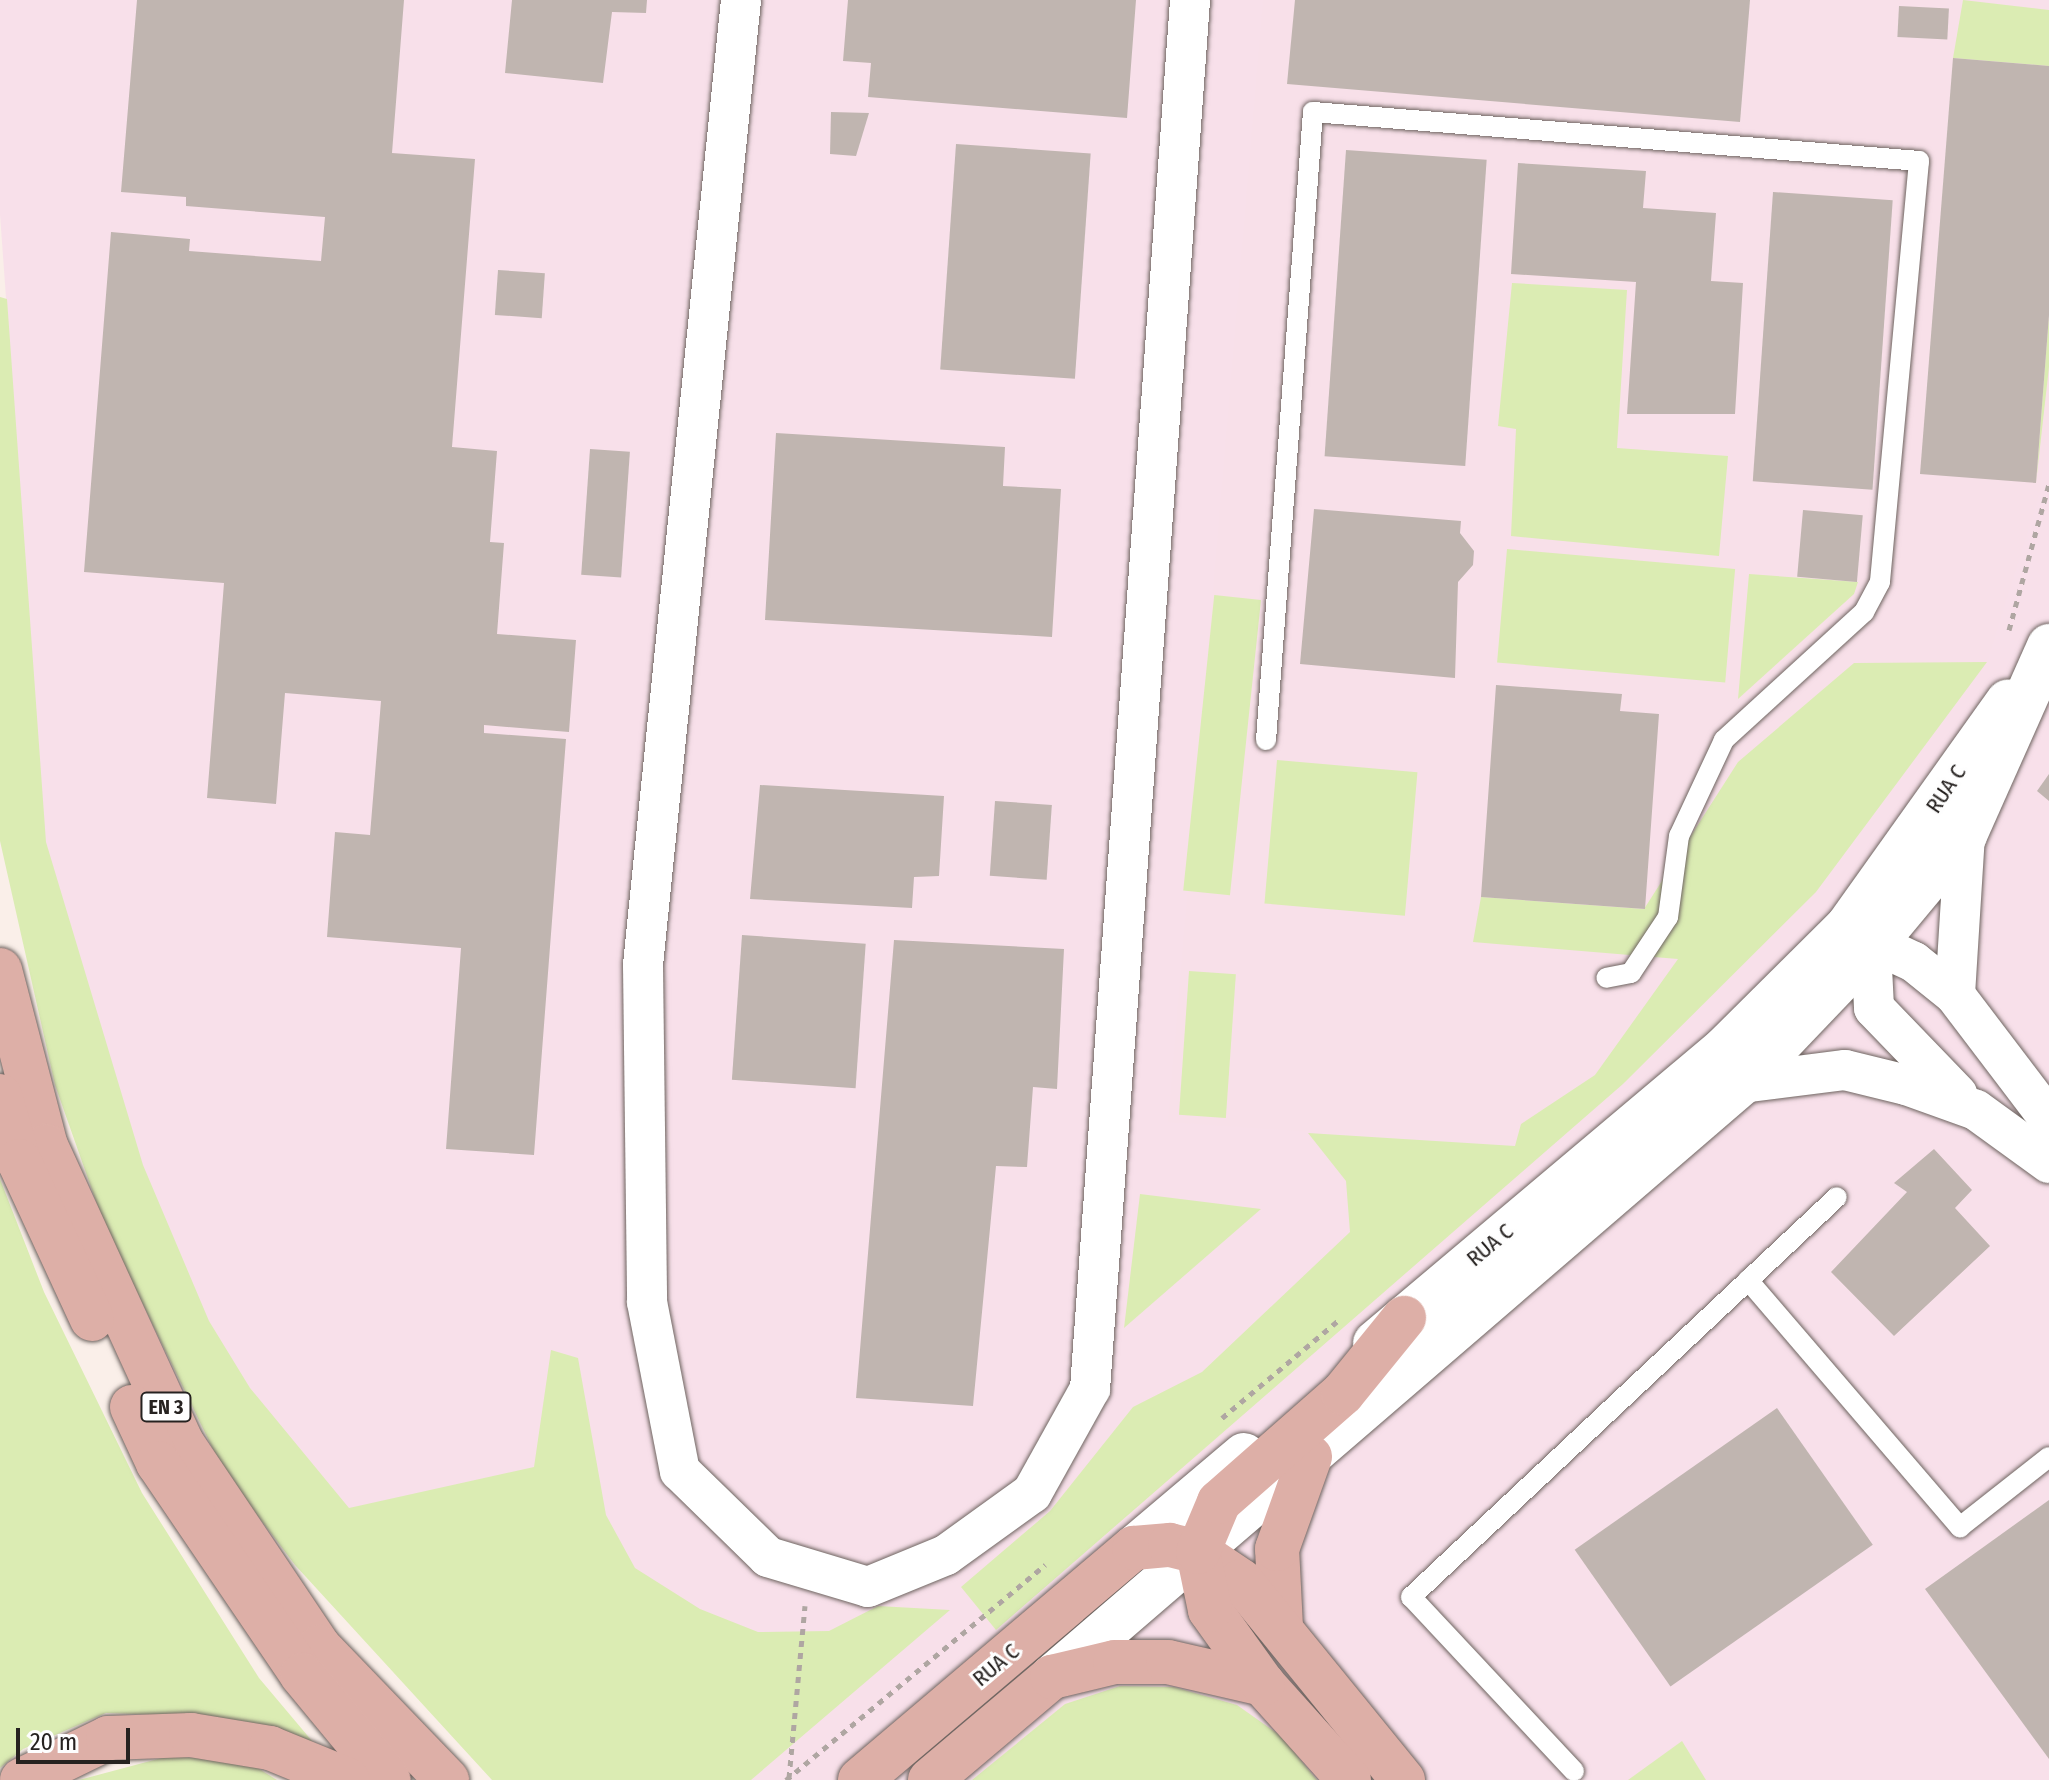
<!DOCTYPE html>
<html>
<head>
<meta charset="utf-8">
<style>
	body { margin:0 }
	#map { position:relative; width:2049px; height:1780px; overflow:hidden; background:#faefe9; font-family:"Fira Sans Condensed",sans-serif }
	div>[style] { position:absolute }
	.industrial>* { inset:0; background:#f8e0ea }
	.education>* { inset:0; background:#f8e0e9 }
	.green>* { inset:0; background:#dbecb3; transform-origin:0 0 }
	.building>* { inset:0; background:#c0b5b0; transform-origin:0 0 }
	.path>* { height:5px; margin-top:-2.5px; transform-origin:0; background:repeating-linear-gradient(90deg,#afa6a2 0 6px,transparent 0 12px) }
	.roads { filter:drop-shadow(0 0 2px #6e6460) drop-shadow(0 0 2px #6e6460) }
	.service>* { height:20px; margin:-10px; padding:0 10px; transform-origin:10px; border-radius:10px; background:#fff }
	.minor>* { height:40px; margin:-20px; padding:0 20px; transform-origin:20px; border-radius:20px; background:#fff }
	.tertiary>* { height:44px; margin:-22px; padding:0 22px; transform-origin:22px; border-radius:22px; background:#fff }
	.primary>* { height:44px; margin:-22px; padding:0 22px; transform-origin:22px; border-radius:22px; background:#ddafa7 }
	span { translate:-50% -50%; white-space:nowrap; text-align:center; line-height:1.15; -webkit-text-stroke:6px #fefefe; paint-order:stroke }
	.shield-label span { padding:2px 6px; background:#fefefe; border:2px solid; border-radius:6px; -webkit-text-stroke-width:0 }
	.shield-label { font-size:20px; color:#262220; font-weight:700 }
	.street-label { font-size:22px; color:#262220 }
	.scale { position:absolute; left:16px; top:1728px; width:114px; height:36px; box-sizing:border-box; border:4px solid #262220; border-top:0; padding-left:10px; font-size:24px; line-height:28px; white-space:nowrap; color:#262220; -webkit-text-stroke:6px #fefefe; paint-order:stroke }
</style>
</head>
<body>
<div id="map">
	<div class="industrial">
		<div style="clip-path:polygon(0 0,2049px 0,2049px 1780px,528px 1780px,196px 1365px,54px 965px,0 214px)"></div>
	</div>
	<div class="education">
		<div style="clip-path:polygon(1263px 0,1976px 0,2049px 10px,2049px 402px,2040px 493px,1987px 662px,1816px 892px,1623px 1084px,1515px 1146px,1168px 1122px)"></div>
	</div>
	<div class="green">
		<div style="clip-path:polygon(1963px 0,2049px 10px,2049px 66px,1953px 58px)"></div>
		<div style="clip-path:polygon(1512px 283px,1627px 290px,1617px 448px,1728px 456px,1719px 556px,1511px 536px,1516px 429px,1498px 426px)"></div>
		<div style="clip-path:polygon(0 297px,7px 299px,46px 842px,143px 1165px,209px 1321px,250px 1388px,349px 1508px,534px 1467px,551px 1350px,578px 1358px,606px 1515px,635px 1568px,700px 1609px,758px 1632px,829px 1631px,878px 1606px,950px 1610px,751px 1780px,492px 1780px,295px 1565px,223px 1470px,104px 1224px,55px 1085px,0 841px)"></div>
		<div style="clip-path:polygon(2049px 315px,2049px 367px,2036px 483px)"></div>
		<div style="left:1507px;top:549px;width:229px;height:114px;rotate:5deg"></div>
		<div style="clip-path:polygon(1749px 574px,1858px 582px,1854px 594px,1738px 699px)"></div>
		<div style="left:1261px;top:600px;width:297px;height:47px;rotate:96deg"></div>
		<div style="clip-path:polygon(1987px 662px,1816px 892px,1623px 1084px,996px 1630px,961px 1587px,1050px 1511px,1133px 1407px,1202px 1372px,1350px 1232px,1346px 1181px,1308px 1133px,1515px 1146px,1521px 1124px,1595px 1075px,1678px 959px,1473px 942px,1481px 897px,1644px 909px,1738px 762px,1854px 663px)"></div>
		<div style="left:1277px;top:760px;width:141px;height:144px;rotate:5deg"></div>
		<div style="left:1189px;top:971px;width:47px;height:144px;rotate:4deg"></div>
		<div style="clip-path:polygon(0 1179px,44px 1292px,142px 1493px,259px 1678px,323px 1754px,216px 1717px,106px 1713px,23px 1749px,0 1768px)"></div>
		<div style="clip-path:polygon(1140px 1194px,1261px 1209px,1124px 1328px)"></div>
		<div style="clip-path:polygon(1120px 1686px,1174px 1687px,1237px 1705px,1281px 1736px,1317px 1780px,972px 1780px,1065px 1704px)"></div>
		<div style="clip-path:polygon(1682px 1741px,1706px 1780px,1628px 1780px)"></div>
		<div style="clip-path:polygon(169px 1756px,248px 1762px,277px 1780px,79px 1780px)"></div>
	</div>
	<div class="building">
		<div style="clip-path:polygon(137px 0,404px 0,392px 153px,475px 159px,452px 447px,497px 451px,490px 542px,504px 543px,497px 634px,576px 640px,569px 732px,484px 725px,484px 733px,566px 739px,534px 1155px,446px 1149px,461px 948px,327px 937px,335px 832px,370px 835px,381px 701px,285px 693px,276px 804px,207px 798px,224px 583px,84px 572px,111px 232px,190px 239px,189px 251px,321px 261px,325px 217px,186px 206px,186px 197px,121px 192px)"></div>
		<div style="clip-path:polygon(512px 0,647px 0,646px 13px,612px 12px,603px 83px,505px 73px)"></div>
		<div style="clip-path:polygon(848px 0,1136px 0,1127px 118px,868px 97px,871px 63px,843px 61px)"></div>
		<div style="clip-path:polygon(1295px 0,1750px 0,1740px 122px,1287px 84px)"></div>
		<div style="left:1899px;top:6px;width:50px;height:31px;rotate:3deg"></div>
		<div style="clip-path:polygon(1953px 58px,2049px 66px,2049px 315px,2036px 483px,1920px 474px)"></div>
		<div style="clip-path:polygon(831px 112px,869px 113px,856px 156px,830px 154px)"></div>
		<div style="left:956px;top:144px;width:135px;height:226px;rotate:4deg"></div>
		<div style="left:1346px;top:150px;width:141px;height:307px;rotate:4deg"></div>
		<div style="clip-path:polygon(1518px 163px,1646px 171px,1643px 208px,1716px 213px,1711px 281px,1743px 283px,1735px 414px,1627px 414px,1636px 282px,1511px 274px)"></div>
		<div style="left:1773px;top:192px;width:120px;height:290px;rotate:4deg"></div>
		<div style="left:498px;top:270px;width:47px;height:45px;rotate:4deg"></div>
		<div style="clip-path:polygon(776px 433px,1005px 447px,1003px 486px,1061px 489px,1052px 637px,765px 620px)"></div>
		<div style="left:590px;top:449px;width:40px;height:126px;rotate:4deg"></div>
		<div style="clip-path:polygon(1314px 509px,1461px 521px,1460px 533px,1474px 551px,1473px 565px,1458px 582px,1455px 678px,1300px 664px)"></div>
		<div style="left:1803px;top:510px;width:60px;height:67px;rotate:5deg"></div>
		<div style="clip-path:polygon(1496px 685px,1622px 694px,1620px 711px,1659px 714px,1645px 909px,1481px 897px)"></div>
		<div style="clip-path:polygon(2049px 774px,2049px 801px,2037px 791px)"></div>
		<div style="clip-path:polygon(760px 785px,944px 796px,939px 876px,914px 877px,912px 908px,750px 899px)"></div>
		<div style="left:995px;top:801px;width:57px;height:75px;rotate:4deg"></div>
		<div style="left:742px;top:935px;width:124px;height:145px;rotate:4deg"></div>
		<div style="clip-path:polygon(894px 940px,1064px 949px,1057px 1089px,1033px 1087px,1027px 1167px,996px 1166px,973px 1406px,856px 1398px)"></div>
		<div style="clip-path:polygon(1934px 1149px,1972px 1190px,1955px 1208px,1990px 1246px,1894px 1336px,1831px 1272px,1907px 1192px,1894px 1183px)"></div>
		<div style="left:1777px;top:1408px;width:167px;height:247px;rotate:55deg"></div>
		<div style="clip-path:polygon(2049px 1500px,2049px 1759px,1925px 1589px)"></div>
	</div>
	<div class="path">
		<div style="left:2009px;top:630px;width:151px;rotate:-74.7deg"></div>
		<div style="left:1222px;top:1418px;width:154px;rotate:-40deg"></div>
		<div style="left:789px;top:1778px;width:173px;rotate:-84.7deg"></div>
		<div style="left:786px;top:1780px;width:337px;rotate:-39.7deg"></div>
	</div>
	<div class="roads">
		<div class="service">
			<div style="left:1266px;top:740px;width:630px;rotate:-85.72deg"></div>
			<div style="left:1313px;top:112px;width:608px;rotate:4.62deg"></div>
			<div style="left:1919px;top:161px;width:423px;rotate:95.3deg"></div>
			<div style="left:1880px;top:582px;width:34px;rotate:118deg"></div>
			<div style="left:1864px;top:612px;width:190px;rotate:137.6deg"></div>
			<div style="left:1724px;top:740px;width:106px;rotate:115.1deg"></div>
			<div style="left:1679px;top:836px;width:82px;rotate:97.7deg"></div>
			<div style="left:1668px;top:917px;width:67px;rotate:123.5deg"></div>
			<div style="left:1631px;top:973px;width:25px;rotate:169deg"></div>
			<div style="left:1748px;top:1280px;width:326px;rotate:49.4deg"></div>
			<div style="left:1960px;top:1527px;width:113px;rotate:-38.2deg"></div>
			<div style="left:1574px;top:1771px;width:238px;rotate:-133.1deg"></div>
			<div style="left:1411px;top:1597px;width:584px;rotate:-43.2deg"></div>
		</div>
		<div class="minor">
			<div style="left:741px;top:0;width:970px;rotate:95.8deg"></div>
			<div style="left:643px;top:965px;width:337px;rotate:89.3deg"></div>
			<div style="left:647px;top:1302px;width:172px;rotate:79deg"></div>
			<div style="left:680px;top:1471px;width:123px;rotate:44.3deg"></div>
			<div style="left:768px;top:1557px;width:104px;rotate:16.7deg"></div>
			<div style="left:868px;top:1587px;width:84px;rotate:-22.3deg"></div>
			<div style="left:946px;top:1555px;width:106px;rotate:-35.8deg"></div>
			<div style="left:1032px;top:1493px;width:119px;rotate:-60.9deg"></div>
			<div style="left:1090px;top:1389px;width:1393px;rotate:-85.88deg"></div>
			<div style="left:1965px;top:835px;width:160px;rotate:93.6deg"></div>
			<div style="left:1955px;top:995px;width:156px;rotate:52.8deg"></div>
			<div style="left:1854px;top:934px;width:66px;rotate:25deg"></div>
			<div style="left:1914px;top:962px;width:53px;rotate:38.8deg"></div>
			<div style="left:1871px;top:948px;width:60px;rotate:87.1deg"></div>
			<div style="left:1874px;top:1008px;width:120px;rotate:46deg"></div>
			<div style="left:1742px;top:1083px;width:104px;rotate:-7.2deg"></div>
			<div style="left:1845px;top:1070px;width:63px;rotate:13.8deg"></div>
			<div style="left:1906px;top:1085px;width:74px;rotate:19.7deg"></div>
			<div style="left:1976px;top:1110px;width:90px;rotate:36deg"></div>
		</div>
		<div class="tertiary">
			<div style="left:1375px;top:1343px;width:458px;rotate:-40.1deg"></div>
			<div style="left:1725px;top:1048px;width:172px;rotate:-44.8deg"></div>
			<div style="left:1847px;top:927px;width:277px;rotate:-54.5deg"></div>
			<div style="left:1134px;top:1548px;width:144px;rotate:-40.2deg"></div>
			<div style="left:1052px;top:1677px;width:910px;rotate:-40.72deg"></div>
			<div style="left:1742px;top:1083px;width:187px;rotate:-46.3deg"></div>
			<div style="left:1871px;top:948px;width:147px;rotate:-50.2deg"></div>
			<div style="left:1965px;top:835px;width:207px;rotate:-66deg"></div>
		</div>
		<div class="primary">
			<div style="left:0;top:970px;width:182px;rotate:75.4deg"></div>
			<div style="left:46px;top:1146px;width:327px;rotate:65.4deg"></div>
			<div style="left:182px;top:1443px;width:246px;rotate:56.1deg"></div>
			<div style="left:319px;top:1647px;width:185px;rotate:46.1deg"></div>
			<div style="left:0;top:1096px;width:68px;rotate:73.7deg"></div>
			<div style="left:19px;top:1161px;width:174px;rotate:65.2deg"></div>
			<div style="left:132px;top:1407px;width:62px;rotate:65.1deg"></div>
			<div style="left:158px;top:1463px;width:256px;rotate:55.8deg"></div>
			<div style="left:302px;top:1675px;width:136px;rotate:50.4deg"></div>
			<div style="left:1281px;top:1627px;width:78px;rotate:-92.9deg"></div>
			<div style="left:1277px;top:1549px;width:98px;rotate:-70.3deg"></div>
			<div style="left:22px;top:1780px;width:96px;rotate:-26deg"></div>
			<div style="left:108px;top:1738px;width:83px;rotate:-2.1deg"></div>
			<div style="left:191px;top:1735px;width:80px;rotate:9.3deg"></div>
			<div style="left:270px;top:1748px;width:84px;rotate:22.3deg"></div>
			<div style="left:860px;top:1780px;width:359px;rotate:-40.3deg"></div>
			<div style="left:1134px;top:1548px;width:36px;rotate:-5deg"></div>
			<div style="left:1170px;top:1545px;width:29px;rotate:14deg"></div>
			<div style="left:1198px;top:1552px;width:52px;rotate:34deg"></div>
			<div style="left:1241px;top:1581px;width:257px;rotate:50.9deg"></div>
			<div style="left:930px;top:1780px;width:160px;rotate:-40.2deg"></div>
			<div style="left:1052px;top:1677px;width:65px;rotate:-13.4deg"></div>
			<div style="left:1115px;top:1662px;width:53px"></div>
			<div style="left:1168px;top:1662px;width:98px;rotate:13deg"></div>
			<div style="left:1349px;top:1780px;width:129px;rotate:-131.9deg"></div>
			<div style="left:1263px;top:1684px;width:91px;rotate:-125.6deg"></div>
			<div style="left:1210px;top:1610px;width:59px;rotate:-101.7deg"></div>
			<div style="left:1198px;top:1552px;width:54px;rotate:-67.2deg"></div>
			<div style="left:1219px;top:1502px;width:165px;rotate:-41.3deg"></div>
			<div style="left:1343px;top:1393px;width:97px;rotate:-50.9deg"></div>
		</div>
	</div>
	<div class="shield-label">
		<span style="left:166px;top:1407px">EN 3</span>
	</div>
	<div class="street-label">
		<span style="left:1946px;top:789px;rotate:-56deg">RUA C</span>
		<span style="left:1490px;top:1245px;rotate:-40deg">RUA C</span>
		<span style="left:996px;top:1665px;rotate:-40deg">RUA C</span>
	</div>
	<div class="scale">20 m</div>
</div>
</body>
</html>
